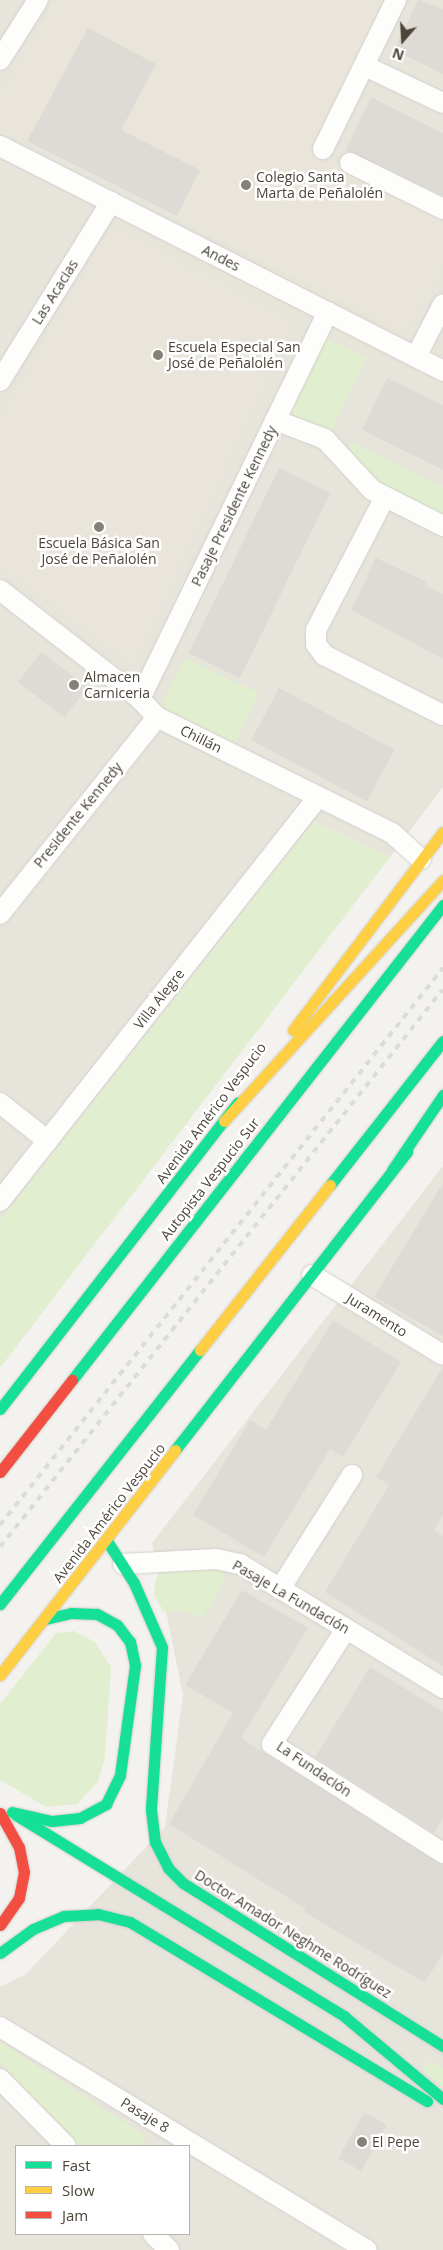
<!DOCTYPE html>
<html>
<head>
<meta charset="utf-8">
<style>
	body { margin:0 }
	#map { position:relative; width:443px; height:2250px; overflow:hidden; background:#f4f2ee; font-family:"Open Sans",sans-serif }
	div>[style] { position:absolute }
	.residential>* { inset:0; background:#e7e4dc }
	.education>* { inset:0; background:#eae5da }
	.green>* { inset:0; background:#e1eecf; transform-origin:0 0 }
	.building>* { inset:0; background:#dedbd6; transform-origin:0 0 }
	.roads { filter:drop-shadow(0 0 1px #d2d0cb) drop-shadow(0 0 1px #d2d0cb) }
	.street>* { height:20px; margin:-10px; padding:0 10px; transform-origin:10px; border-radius:10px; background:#fdfdfc }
	.fast>* { height:11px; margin:-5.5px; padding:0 5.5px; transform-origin:5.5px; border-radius:5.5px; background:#16e098 }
	.slow>* { height:11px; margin:-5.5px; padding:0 5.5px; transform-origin:5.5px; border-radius:5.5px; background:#ffcf43 }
	.jam>* { height:11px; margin:-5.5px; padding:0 5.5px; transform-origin:5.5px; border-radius:5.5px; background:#f24e42 }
	.rail>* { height:4px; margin-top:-2px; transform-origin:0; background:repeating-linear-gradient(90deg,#dbdbda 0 6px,transparent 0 12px) }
	.dots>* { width:14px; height:14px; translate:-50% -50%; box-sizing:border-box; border:2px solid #fff; border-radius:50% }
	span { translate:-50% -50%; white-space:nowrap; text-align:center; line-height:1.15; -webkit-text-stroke:5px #fff; paint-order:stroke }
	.poi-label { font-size:14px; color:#4b4439 }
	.left { translate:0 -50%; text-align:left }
	.street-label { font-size:14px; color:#4b4439 }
	.legend { position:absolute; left:15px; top:2145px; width:175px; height:90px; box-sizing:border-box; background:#fff; border:1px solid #b7b4b0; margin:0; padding:6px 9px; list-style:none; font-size:15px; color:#4b4439 }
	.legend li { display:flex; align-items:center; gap:10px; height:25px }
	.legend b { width:25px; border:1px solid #b7b4b0 }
	.north { position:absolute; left:378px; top:15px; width:50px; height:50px; -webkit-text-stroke:4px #fff; paint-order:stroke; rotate:199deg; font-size:14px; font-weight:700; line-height:20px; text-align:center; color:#4b4439 }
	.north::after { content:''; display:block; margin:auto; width:18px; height:22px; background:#4b4439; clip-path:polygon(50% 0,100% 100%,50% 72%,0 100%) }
</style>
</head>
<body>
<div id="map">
	<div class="residential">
		<div style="clip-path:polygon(0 0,443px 0,443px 787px,390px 857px,314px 822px,0 1221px)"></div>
		<div style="clip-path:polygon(evenodd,443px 1166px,443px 2250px,0 2250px,0 1987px,26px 1974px,165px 1827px,183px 1695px,152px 1543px,443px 1166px,16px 2146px,189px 2146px,189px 2234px,16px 2234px,16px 2146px)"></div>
	</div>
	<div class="education">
		<div style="clip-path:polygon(58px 0,391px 0,311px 151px,443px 220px,443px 263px,406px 334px,0 126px,0 97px)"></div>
		<div style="clip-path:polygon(112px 229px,292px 321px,133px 664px,0 563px,0 421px)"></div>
	</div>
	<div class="green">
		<div style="left:324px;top:337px;width:48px;height:85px;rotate:26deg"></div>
		<div style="clip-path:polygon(353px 442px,443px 487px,443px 516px,377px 484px,348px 452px)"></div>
		<div style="left:185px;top:657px;width:83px;height:55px;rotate:26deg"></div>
		<div style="clip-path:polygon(314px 822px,390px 857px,0 1368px,0 1221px)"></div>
		<div style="clip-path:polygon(192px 1568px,222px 1570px,225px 1577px,220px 1591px,202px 1618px,180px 1610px,164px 1612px,154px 1595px,156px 1578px,165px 1570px)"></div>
		<div style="clip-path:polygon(74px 1631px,95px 1642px,111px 1667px,105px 1757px,98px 1782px,77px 1804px,46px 1807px,0 1780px,0 1704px,56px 1633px)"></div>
		<div style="clip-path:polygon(0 2042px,148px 2137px,137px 2146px,78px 2146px,0 2063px)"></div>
		<div style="clip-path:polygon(428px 2061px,443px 2067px,443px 2088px,423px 2071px)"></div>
	</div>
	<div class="building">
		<div style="clip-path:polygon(418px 0,443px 9px,443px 74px,394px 50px)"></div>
		<div style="clip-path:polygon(88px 28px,156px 64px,121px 130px,200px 170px,177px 216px,27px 141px)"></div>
		<div style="clip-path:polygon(371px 97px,443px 133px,443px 196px,346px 150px)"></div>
		<div style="clip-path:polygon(387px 378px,443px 405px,443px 470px,362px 430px)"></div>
		<div style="left:279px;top:468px;width:57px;height:206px;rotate:26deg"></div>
		<div style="clip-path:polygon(376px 558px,427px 582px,426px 586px,443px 594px,443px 659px,351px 610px)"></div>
		<div style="left:41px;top:652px;width:58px;height:38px;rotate:37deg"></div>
		<div style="left:279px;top:688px;width:131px;height:59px;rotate:28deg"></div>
		<div style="clip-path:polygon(443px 1183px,443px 1336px,374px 1297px)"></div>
		<div style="clip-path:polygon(333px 1320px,401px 1362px,343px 1457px,330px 1449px,264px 1557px,193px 1515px,250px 1420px,266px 1430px)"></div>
		<div style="clip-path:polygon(443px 1367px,443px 1515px,434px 1530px,443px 1536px,443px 1666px,325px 1592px,389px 1485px,376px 1477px)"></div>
		<div style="clip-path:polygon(242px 1590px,308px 1628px,241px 1738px,443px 1865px,443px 1953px,425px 1983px,304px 1912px,306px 1909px,169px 1824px,233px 1713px,185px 1685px)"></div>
		<div style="clip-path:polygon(370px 1667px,443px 1712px,443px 1818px,434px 1833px,315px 1757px)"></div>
		<div style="left:364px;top:2112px;width:26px;height:53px;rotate:29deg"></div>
	</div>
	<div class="roads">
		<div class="street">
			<div style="left:0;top:60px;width:71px;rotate:-57.7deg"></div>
			<div style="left:365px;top:66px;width:86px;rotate:25.4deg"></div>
			<div style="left:0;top:146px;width:497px;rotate:26.9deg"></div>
			<div style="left:323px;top:149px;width:166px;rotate:-63.9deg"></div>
			<div style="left:350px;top:163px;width:104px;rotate:26.3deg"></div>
			<div style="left:416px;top:357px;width:59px;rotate:-63deg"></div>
			<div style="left:0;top:381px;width:211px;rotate:-58.2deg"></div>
			<div style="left:275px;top:420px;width:53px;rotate:20.8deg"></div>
			<div style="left:325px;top:439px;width:69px;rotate:47.3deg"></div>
			<div style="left:372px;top:490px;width:80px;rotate:26.9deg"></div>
			<div style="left:385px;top:497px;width:150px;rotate:117.4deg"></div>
			<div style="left:316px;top:630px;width:14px;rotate:90deg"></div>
			<div style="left:316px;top:644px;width:14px;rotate:54deg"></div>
			<div style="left:324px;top:655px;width:133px;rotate:26.8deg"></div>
			<div style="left:0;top:590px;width:177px;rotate:37.9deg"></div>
			<div style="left:140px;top:699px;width:25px;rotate:47deg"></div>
			<div style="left:157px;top:717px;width:262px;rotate:26.3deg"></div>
			<div style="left:392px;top:833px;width:39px;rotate:42deg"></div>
			<div style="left:140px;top:699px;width:430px;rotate:-64.1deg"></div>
			<div style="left:0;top:914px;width:252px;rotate:-51.4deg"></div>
			<div style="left:0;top:1103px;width:61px;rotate:38.4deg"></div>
			<div style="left:0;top:1201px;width:514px;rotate:-51.79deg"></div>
			<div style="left:312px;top:1275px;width:153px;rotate:31.4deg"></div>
			<div style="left:123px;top:1564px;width:93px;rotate:-3.1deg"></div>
			<div style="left:216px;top:1559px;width:25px;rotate:12deg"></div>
			<div style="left:240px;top:1564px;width:238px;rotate:31.4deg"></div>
			<div style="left:280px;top:1589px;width:135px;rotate:-57.7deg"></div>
			<div style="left:346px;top:1629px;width:137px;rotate:122.8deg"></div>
			<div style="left:272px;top:1744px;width:203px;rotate:32.5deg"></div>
			<div style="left:0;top:2027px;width:429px;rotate:31.3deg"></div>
			<div style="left:0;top:2079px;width:94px;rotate:45.4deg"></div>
			<div style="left:153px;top:2234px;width:23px;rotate:45deg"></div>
		</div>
		<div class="fast">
			<div style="left:392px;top:1170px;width:91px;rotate:-55.8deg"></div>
			<div style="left:330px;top:1185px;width:183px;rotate:-51.9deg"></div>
			<div style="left:72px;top:1380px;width:603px;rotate:-52.01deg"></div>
			<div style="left:0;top:1409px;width:388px;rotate:-52.2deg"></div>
			<div style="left:175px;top:1450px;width:378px;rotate:-52.1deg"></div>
			<div style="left:107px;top:1541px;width:50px;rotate:57.3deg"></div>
			<div style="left:134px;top:1583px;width:70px;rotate:66.4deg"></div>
			<div style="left:162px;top:1647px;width:163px;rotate:93.9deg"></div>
			<div style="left:151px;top:1810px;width:32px;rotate:83deg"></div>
			<div style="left:155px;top:1842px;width:29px;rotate:63deg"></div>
			<div style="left:168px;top:1868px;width:21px;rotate:45deg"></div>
			<div style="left:183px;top:1883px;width:307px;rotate:32.1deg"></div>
			<div style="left:0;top:1604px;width:323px;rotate:-51.8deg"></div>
			<div style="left:12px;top:1812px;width:41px;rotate:12.7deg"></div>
			<div style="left:52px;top:1821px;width:28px;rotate:-6deg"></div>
			<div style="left:80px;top:1818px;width:30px;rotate:-28deg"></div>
			<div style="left:106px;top:1804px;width:32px;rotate:-64deg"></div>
			<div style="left:120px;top:1775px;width:111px;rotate:-82.2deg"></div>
			<div style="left:135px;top:1665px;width:24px;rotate:-102deg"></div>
			<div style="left:130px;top:1642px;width:21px;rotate:-127deg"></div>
			<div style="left:117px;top:1625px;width:23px;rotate:-151deg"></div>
			<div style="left:97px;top:1614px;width:26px;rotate:-178deg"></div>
			<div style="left:71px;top:1613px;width:27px;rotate:167deg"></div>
			<div style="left:16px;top:1815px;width:386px;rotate:31.5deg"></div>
			<div style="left:345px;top:2017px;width:128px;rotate:39.9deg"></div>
			<div style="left:0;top:1953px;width:41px;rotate:-36deg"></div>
			<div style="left:33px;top:1929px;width:34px;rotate:-23deg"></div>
			<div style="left:64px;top:1916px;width:34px;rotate:-3deg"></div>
			<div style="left:98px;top:1914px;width:33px;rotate:14deg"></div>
			<div style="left:130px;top:1922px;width:347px;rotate:31.1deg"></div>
		</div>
		<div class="slow">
			<div style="left:293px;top:1030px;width:248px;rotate:-52.9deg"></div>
			<div style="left:224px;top:1121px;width:326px;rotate:-47.7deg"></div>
			<div style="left:200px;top:1350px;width:210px;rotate:-51.8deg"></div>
			<div style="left:0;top:1675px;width:285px;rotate:-52.1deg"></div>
		</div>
		<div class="jam">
			<div style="left:0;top:1472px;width:117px;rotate:-52deg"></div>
			<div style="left:0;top:1813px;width:39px;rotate:61deg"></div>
			<div style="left:19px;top:1847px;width:25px;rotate:79deg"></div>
			<div style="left:24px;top:1872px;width:26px;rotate:101deg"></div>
			<div style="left:19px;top:1898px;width:33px;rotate:125deg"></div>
		</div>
	</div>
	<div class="rail">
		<div style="left:0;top:1525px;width:712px;rotate:-51.5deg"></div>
		<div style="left:0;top:1547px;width:712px;rotate:-51.55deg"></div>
	</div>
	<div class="dots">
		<div style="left:246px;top:185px;background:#868178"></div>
		<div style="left:158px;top:355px;background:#868178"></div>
		<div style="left:99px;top:527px;background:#868178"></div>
		<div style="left:74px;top:685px;background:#868178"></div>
		<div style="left:362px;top:2142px;background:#868178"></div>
	</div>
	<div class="poi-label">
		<span class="left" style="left:256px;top:185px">Colegio Santa<br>Marta de Peñalolén</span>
		<span class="left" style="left:168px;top:355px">Escuela Especial San<br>José de Peñalolén</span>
		<span style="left:99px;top:551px">Escuela Básica San<br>José de Peñalolén</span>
		<span class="left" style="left:84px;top:685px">Almacen<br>Carniceria</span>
		<span class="left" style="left:372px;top:2142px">El Pepe</span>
	</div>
	<div class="street-label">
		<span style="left:221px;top:258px;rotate:27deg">Andes</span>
		<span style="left:55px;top:292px;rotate:-58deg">Las Acacias</span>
		<span style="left:234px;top:506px;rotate:-64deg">Pasaje Presidente Kennedy</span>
		<span style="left:201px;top:739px;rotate:26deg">Chillán</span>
		<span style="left:78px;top:815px;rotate:-51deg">Presidente Kennedy</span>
		<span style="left:159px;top:999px;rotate:-52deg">Villa Alegre</span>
		<span style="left:211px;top:1113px;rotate:-53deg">Avenida Américo Vespucio</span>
		<span style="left:210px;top:1179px;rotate:-52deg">Autopista Vespucio Sur</span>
		<span style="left:377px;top:1315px;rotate:32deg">Juramento</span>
		<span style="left:109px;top:1513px;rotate:-52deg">Avenida Américo Vespucio</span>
		<span style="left:291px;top:1597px;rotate:30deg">Pasaje La Fundación</span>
		<span style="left:314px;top:1769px;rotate:34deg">La Fundación</span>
		<span style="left:293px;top:1934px;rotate:32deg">Doctor Amador Neghme Rodríguez</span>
		<span style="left:145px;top:2115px;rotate:31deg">Pasaje 8</span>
	</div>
	<ul class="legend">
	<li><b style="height:6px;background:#16e098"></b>Fast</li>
	<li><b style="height:6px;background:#ffcf43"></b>Slow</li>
	<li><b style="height:6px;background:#f24e42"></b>Jam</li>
	</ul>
	<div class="north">N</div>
</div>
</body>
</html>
